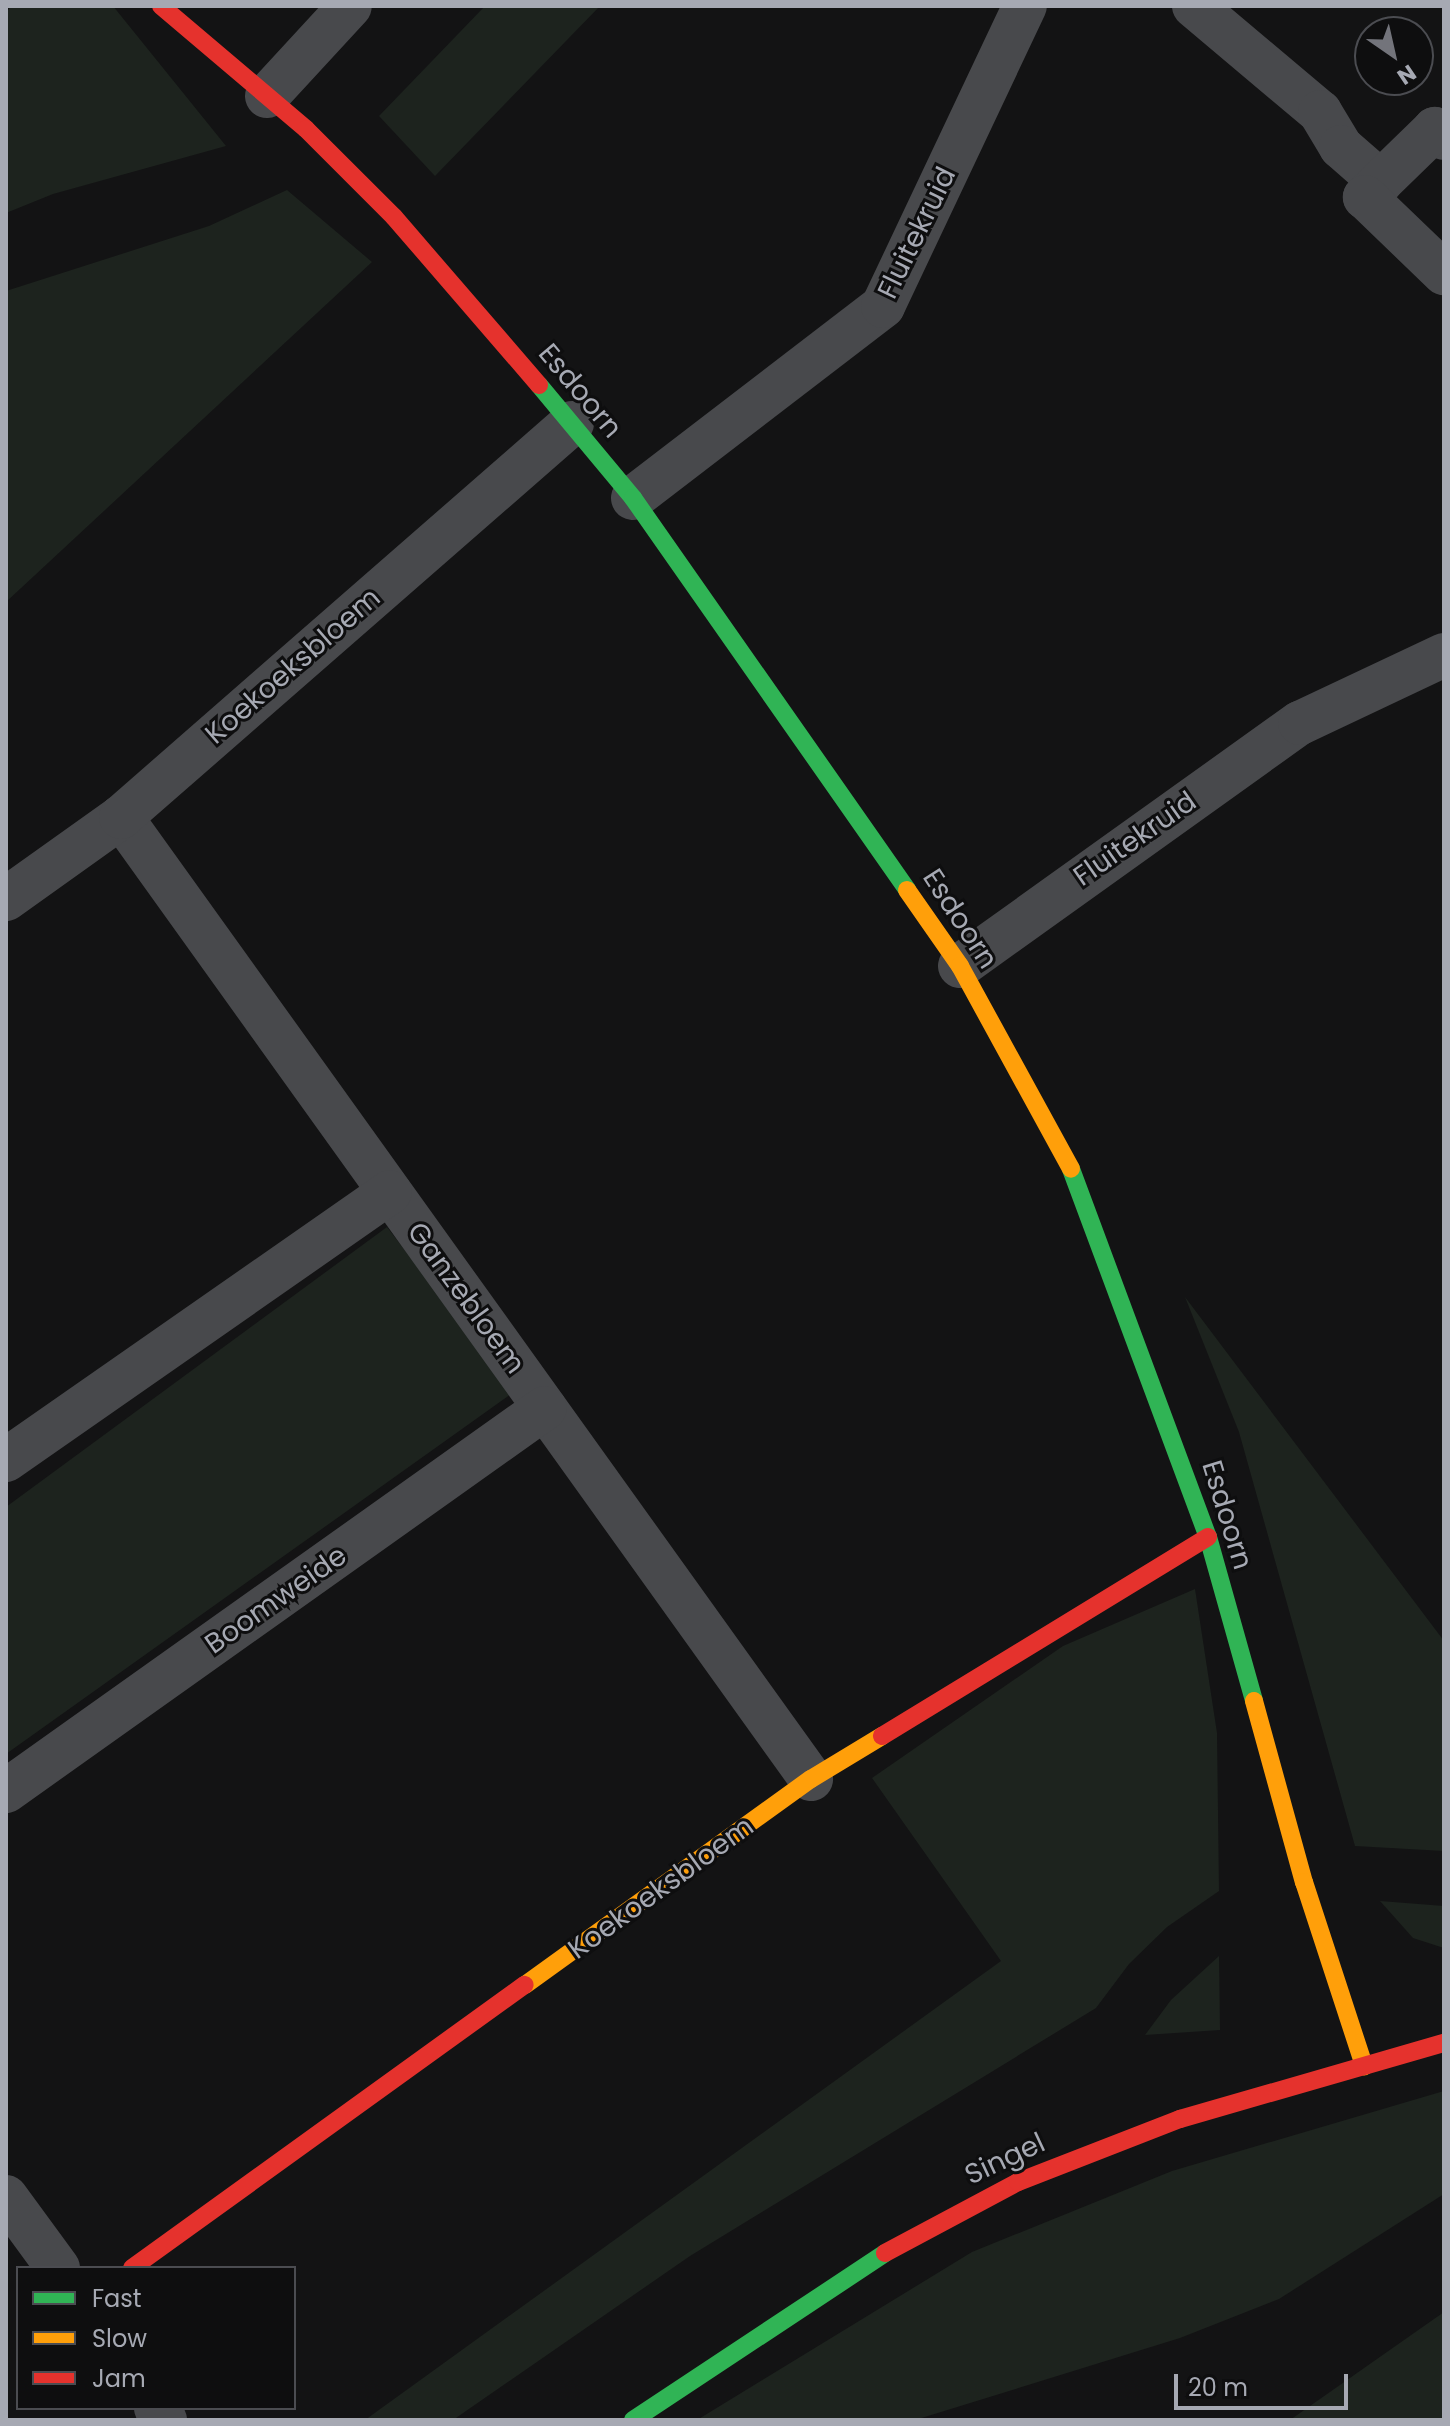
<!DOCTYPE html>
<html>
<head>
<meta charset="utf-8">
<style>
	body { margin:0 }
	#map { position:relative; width:1450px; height:2426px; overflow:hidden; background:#131314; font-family:Poppins,sans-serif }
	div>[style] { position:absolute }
	.green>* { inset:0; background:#1d231e }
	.street>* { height:44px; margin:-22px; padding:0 22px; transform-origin:22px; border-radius:22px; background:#48494c }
	.fast>* { height:18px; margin:-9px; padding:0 9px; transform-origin:9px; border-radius:9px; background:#30b455 }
	.slow>* { height:18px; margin:-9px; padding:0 9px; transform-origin:9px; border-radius:9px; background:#ff9f0a }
	.jam>* { height:18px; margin:-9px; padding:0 9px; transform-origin:9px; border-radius:9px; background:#e5322d }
	span { translate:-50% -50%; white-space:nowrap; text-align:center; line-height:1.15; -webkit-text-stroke:6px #0e0e0f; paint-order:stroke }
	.street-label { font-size:28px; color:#a6a9b3 }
	.frame { position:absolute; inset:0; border:8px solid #a6a9b3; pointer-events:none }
	.legend { position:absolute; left:16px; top:2266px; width:280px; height:144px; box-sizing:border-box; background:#0e0e0f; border:2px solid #4b4c51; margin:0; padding:10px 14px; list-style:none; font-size:24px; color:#a6a9b3 }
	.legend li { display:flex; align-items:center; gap:16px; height:40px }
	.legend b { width:40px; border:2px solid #4b4c51 }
	.north { position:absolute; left:1354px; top:16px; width:80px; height:80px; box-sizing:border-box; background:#0e0e0f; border:2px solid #4b4c51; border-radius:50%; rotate:146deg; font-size:22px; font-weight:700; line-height:32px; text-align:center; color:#a6a9b3 }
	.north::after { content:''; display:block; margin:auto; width:28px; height:36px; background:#73747b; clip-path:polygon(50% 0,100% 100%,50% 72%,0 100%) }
	.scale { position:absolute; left:1174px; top:2374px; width:174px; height:36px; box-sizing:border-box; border:4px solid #a6a9b3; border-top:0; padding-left:10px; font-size:24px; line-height:28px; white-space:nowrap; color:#a6a9b3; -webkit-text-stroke:6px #0e0e0f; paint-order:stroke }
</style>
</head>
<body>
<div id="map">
	<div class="green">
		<div style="clip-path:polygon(11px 6px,113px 6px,226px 146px,53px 194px,6px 213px,6px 13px)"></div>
		<div style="clip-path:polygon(485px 6px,600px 6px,435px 176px,379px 116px)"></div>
		<div style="clip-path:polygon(287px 190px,372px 262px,6px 602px,6px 291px,209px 226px)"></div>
		<div style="clip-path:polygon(387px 1227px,514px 1392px,6px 1754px,6px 1507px)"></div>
		<div style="clip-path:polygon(1185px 1297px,1444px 1641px,1444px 1851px,1355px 1846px,1239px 1432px)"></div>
		<div style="clip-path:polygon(1195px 1589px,1217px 1733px,1219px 1891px,1167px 1927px,1129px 1964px,1096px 2008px,690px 2256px,453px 2420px,365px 2420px,1001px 1961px,872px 1778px,1063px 1646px)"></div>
		<div style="clip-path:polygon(1380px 1901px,1444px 1906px,1444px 1948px,1413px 1938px)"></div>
		<div style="clip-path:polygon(1219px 1956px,1220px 2030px,1145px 2035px,1171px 2000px)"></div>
		<div style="clip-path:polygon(1444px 2091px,1444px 2194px,1279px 2299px,1180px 2338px,915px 2420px,697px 2420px,972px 2252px,1172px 2171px)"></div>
		<div style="clip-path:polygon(1444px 2312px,1444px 2420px,1290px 2420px)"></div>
	</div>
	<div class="street">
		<div style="left:1194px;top:6px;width:165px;rotate:40.1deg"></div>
		<div style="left:1320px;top:112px;width:41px;rotate:59deg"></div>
		<div style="left:1341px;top:147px;width:53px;rotate:41.2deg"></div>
		<div style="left:267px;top:96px;width:122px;rotate:-47.3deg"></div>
		<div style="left:1444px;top:138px;width:13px;rotate:-135deg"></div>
		<div style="left:1435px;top:129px;width:98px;rotate:135.8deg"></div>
		<div style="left:1365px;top:197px;width:110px;rotate:43.9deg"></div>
		<div style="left:633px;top:498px;width:315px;rotate:-37.5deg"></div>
		<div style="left:883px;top:306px;width:332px;rotate:-64.7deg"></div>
		<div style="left:121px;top:817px;width:1184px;rotate:54.35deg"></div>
		<div style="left:6px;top:899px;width:141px;rotate:-35.5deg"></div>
		<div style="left:121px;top:817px;width:599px;rotate:-41.14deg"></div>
		<div style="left:960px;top:966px;width:418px;rotate:-35.6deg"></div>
		<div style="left:1300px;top:723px;width:159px;rotate:-25.3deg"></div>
		<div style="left:6px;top:1460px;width:468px;rotate:-34.9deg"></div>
		<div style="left:6px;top:1791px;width:661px;rotate:-35.4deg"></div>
		<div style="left:6px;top:2197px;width:88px;rotate:53.8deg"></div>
		<div style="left:156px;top:2408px;width:15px;rotate:53deg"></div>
	</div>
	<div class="fast">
		<div style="left:539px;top:385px;width:147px;rotate:50.2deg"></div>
		<div style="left:633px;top:498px;width:478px;rotate:55deg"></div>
		<div style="left:1071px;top:1169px;width:393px;rotate:69.6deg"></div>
		<div style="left:1208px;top:1537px;width:170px;rotate:74.3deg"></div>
		<div style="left:633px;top:2420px;width:302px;rotate:-33.5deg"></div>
	</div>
	<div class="slow">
		<div style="left:907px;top:890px;width:93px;rotate:55.1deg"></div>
		<div style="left:960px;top:966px;width:231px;rotate:61.3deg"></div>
		<div style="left:1254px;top:1701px;width:188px;rotate:74.6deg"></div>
		<div style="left:1304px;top:1882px;width:194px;rotate:71.9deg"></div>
		<div style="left:525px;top:1985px;width:352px;rotate:-35.8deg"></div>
		<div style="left:811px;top:1779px;width:83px;rotate:-31.2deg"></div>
	</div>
	<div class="jam">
		<div style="left:161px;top:6px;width:190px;rotate:40.3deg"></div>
		<div style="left:306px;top:129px;width:124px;rotate:45deg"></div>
		<div style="left:394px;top:217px;width:222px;rotate:49.2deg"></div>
		<div style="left:882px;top:1736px;width:382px;rotate:-31.4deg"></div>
		<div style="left:885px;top:2253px;width:151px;rotate:-28.1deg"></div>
		<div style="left:1018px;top:2182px;width:174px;rotate:-21.3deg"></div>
		<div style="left:1180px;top:2119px;width:275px;rotate:-16.1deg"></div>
		<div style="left:132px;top:2268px;width:484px;rotate:-35.8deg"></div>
	</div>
	<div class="street-label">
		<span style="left:917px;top:233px;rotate:-64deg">Fluitekruid</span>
		<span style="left:580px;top:391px;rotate:50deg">Esdoorn</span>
		<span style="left:293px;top:666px;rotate:-41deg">Koekoeksbloem</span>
		<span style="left:1135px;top:839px;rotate:-35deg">Fluitekruid</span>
		<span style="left:960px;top:919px;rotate:57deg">Esdoorn</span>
		<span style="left:466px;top:1298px;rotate:54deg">Ganzebloem</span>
		<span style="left:1227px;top:1515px;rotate:73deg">Esdoorn</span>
		<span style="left:276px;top:1600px;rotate:-35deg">Boomweide</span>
		<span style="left:661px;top:1888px;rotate:-36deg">Koekoeksbloem</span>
		<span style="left:1005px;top:2159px;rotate:-25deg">Singel</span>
	</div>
	<div class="frame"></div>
	<ul class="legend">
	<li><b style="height:10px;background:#30b455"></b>Fast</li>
	<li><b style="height:10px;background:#ff9f0a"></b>Slow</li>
	<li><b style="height:10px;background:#e5322d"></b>Jam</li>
	</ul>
	<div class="north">N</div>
	<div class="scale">20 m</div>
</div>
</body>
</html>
